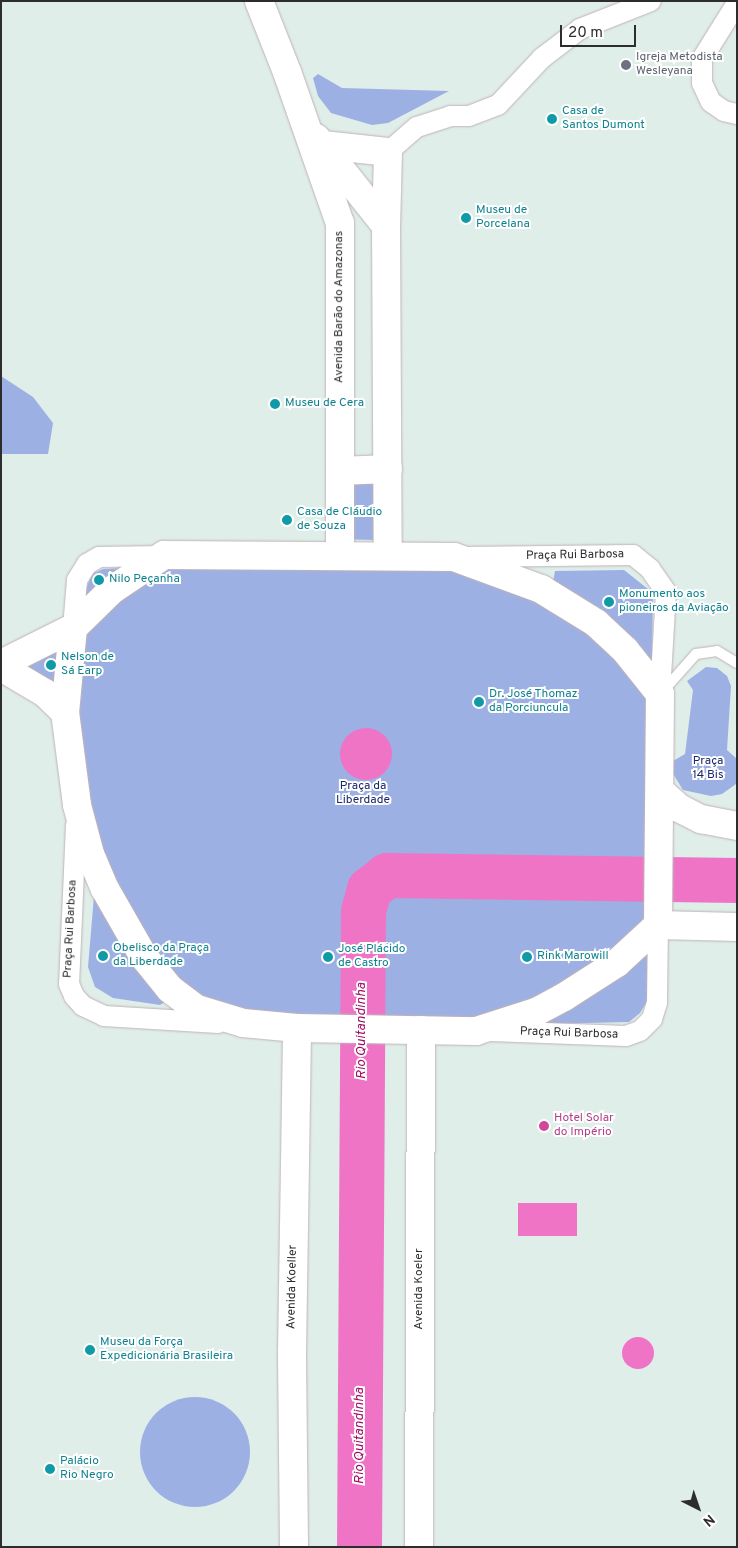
<!DOCTYPE html>
<html>
<head>
<meta charset="utf-8">
<style>
	body { margin:0 }
	#map { position:relative; width:738px; height:1548px; overflow:hidden; background:#dfeee9; font-family:Overpass,sans-serif }
	div>[style] { position:absolute }
	.green>* { inset:0; background:#9db0e4; transform-origin:0 0 }
	.round { border-radius:50% }
	.water>* { inset:0; background:#ef74c6; transform-origin:0 0 }
	.river>* { height:45px; margin:-22.5px; padding:0 22.5px; transform-origin:22.5px; border-radius:22.5px; background:#ef74c6 }
	.roads { filter:drop-shadow(0 0 1px #c0b3b5) drop-shadow(0 0 1px #c0b3b5) }
	.service>* { height:10px; margin:-5px; padding:0 5px; transform-origin:5px; border-radius:5px; background:#fff }
	.minor>* { height:20px; margin:-10px; padding:0 10px; transform-origin:10px; border-radius:10px; background:#fff }
	.secondary>* { height:28px; margin:-14px; padding:0 14px; transform-origin:14px; border-radius:14px; background:#fff }
	.dots>* { width:14px; height:14px; translate:-50% -50%; box-sizing:border-box; border:2px solid #fff; border-radius:50% }
	span { translate:-50% -50%; white-space:nowrap; text-align:center; line-height:1.15; -webkit-text-stroke:4px #fff; paint-order:stroke }
	.worship-label { font-size:12px; color:#5b616d }
	.left { translate:0 -50%; text-align:left }
	.culture-label { font-size:12px; color:#0d838f }
	.street-label { font-size:12px; color:#2d2d2d }
	.park-label { font-size:12px; color:#1b276b }
	.hotel-label { font-size:12px; color:#b23c85 }
	.water-label { font-size:14px; color:#9f0e64; font-style:italic }
	.frame { position:absolute; inset:0; border:2px solid #2d2d2d; pointer-events:none }
	.north { position:absolute; left:673px; top:1483px; width:50px; height:50px; -webkit-text-stroke:4px #fff; paint-order:stroke; rotate:139deg; font-size:14px; font-weight:700; line-height:20px; text-align:center; color:#2d2d2d }
	.north::after { content:''; display:block; margin:auto; width:18px; height:22px; background:#2d2d2d; clip-path:polygon(50% 0,100% 100%,50% 72%,0 100%) }
	.scale { position:absolute; left:560px; top:25px; width:76px; height:22px; box-sizing:border-box; border:2px solid #2d2d2d; border-top:0; padding-left:6px; font-size:15px; line-height:18px; white-space:nowrap; color:#2d2d2d; -webkit-text-stroke:4px #fff; paint-order:stroke }
</style>
</head>
<body>
<div id="map">
	<div class="green">
		<div style="clip-path:polygon(318px 74px,342px 88px,449px 91px,388px 123px,372px 125px,331px 113px,318px 96px,313px 78px)"></div>
		<div style="clip-path:polygon(1px 376px,33px 397px,53px 423px,48px 454px,1px 454px)"></div>
		<div style="left:376px;top:482px;width:58px;height:22px;rotate:91deg"></div>
		<div style="clip-path:polygon(164px 561px,455px 562px,593px 625px,655px 697px,654px 924px,618px 958px,475px 1027px,295px 1025px,188px 994px,152px 947px,108px 866px,81px 806px,69px 708px,79px 631px)"></div>
		<div style="clip-path:polygon(122px 568px,86px 602px,86px 589px,92px 574px,103px 569px)"></div>
		<div style="clip-path:polygon(624px 570px,653px 593px,652px 661px,648px 664px,606px 616px,578px 595px,553px 582px,555px 571px)"></div>
		<div style="clip-path:polygon(64px 643px,59px 691px,10px 666px)"></div>
		<div style="clip-path:polygon(706px 667px,717px 668px,727px 676px,731px 686px,727px 750px,737px 759px,736px 784px,722px 794px,711px 796px,683px 790px,672px 772px,673px 761px,685px 754px,693px 690px,687px 681px)"></div>
		<div style="clip-path:polygon(94px 896px,171px 998px,160px 1005px,113px 998px,95px 987px,88px 967px)"></div>
		<div style="clip-path:polygon(644px 951px,649px 953px,649px 998px,640px 1013px,629px 1022px,543px 1024px,553px 1014px)"></div>
		<div class="round" style="left:140px;top:1397px;width:110px;height:110px"></div>
	</div>
	<div class="water">
		<div class="round" style="left:340px;top:728px;width:52px;height:52px"></div>
		<div style="left:518px;top:1203px;width:59px;height:33px"></div>
		<div class="round" style="left:622px;top:1337px;width:32px;height:32px"></div>
	</div>
	<div class="river">
		<div style="left:359px;top:1547px;width:636px;rotate:-89.64deg"></div>
		<div style="left:363px;top:911px;width:23px;rotate:-75deg"></div>
		<div style="left:369px;top:889px;width:23px;rotate:-38deg"></div>
		<div style="left:387px;top:875px;width:350px;rotate:0.8deg"></div>
	</div>
	<div class="roads">
		<div class="service">
			<div style="left:663px;top:691px;width:50px;rotate:-48.3deg"></div>
			<div style="left:696px;top:654px;width:21px;rotate:-8deg"></div>
			<div style="left:717px;top:651px;width:23px;rotate:31deg"></div>
		</div>
		<div class="minor">
			<div style="left:737px;top:3px;width:66px;rotate:122deg"></div>
			<div style="left:702px;top:59px;width:24px;rotate:90deg"></div>
			<div style="left:702px;top:83px;width:21px;rotate:65deg"></div>
			<div style="left:711px;top:102px;width:16px;rotate:35deg"></div>
			<div style="left:724px;top:111px;width:13px;rotate:13deg"></div>
			<div style="left:388px;top:152px;width:38px;rotate:-41deg"></div>
			<div style="left:417px;top:127px;width:35px;rotate:-18deg"></div>
			<div style="left:450px;top:116px;width:19px"></div>
			<div style="left:469px;top:116px;width:31px;rotate:-21deg"></div>
			<div style="left:498px;top:105px;width:64px;rotate:-46.9deg"></div>
			<div style="left:542px;top:58px;width:48px;rotate:-37.3deg"></div>
			<div style="left:580px;top:29px;width:76px;rotate:-21.5deg"></div>
			<div style="left:465px;top:557px;width:168px;rotate:-0.7deg"></div>
			<div style="left:633px;top:555px;width:22px;rotate:39deg"></div>
			<div style="left:650px;top:569px;width:28px;rotate:55deg"></div>
			<div style="left:666px;top:592px;width:102px;rotate:93.4deg"></div>
			<div style="left:73px;top:628px;width:48px;rotate:-85.2deg"></div>
			<div style="left:77px;top:580px;width:19px;rotate:-58deg"></div>
			<div style="left:87px;top:564px;width:14px;rotate:-30deg"></div>
			<div style="left:99px;top:557px;width:65px;rotate:-0.9deg"></div>
			<div style="left:76px;top:825px;width:159px;rotate:92.5deg"></div>
			<div style="left:69px;top:984px;width:13px;rotate:67deg"></div>
			<div style="left:74px;top:996px;width:13px;rotate:48deg"></div>
			<div style="left:83px;top:1006px;width:23px;rotate:25deg"></div>
			<div style="left:104px;top:1016px;width:114px;rotate:3.5deg"></div>
			<div style="left:491px;top:1031px;width:135px;rotate:2.1deg"></div>
			<div style="left:626px;top:1036px;width:15px;rotate:-20deg"></div>
			<div style="left:640px;top:1031px;width:17px;rotate:-45deg"></div>
			<div style="left:652px;top:1019px;width:17px;rotate:-73deg"></div>
			<div style="left:657px;top:1003px;width:78px;rotate:-89.3deg"></div>
		</div>
		<div class="secondary">
			<div style="left:259px;top:1px;width:76px;rotate:68.5deg"></div>
			<div style="left:287px;top:72px;width:160px;rotate:70.7deg"></div>
			<div style="left:340px;top:223px;width:333px;rotate:90deg"></div>
			<div style="left:316px;top:138px;width:112px;rotate:51.5deg"></div>
			<div style="left:386px;top:226px;width:329px;rotate:89.7deg"></div>
			<div style="left:323px;top:145px;width:65px;rotate:6.1deg"></div>
			<div style="left:388px;top:152px;width:74px;rotate:91.5deg"></div>
			<div style="left:340px;top:471px;width:48px;rotate:-2.4deg"></div>
			<div style="left:73px;top:628px;width:84px;rotate:95.4deg"></div>
			<div style="left:65px;top:712px;width:94px;rotate:82.6deg"></div>
			<div style="left:77px;top:805px;width:51px;rotate:75.1deg"></div>
			<div style="left:90px;top:854px;width:38px;rotate:67deg"></div>
			<div style="left:105px;top:889px;width:78px;rotate:60.2deg"></div>
			<div style="left:144px;top:957px;width:41px;rotate:50.9deg"></div>
			<div style="left:170px;top:989px;width:34px;rotate:37deg"></div>
			<div style="left:197px;top:1009px;width:48px;rotate:16.9deg"></div>
			<div style="left:243px;top:1023px;width:54px;rotate:5.3deg"></div>
			<div style="left:297px;top:1028px;width:179px;rotate:1deg"></div>
			<div style="left:476px;top:1031px;width:63px;rotate:-17.6deg"></div>
			<div style="left:536px;top:1012px;width:32px;rotate:-28deg"></div>
			<div style="left:564px;top:997px;width:63px;rotate:-32.7deg"></div>
			<div style="left:617px;top:963px;width:56px;rotate:-42.8deg"></div>
			<div style="left:1px;top:664px;width:80px;rotate:-26.6deg"></div>
			<div style="left:73px;top:628px;width:54px;rotate:-44.3deg"></div>
			<div style="left:112px;top:590px;width:63px;rotate:-33.9deg"></div>
			<div style="left:164px;top:555px;width:290px;rotate:0.4deg"></div>
			<div style="left:454px;top:557px;width:93px;rotate:20.2deg"></div>
			<div style="left:541px;top:589px;width:65px;rotate:31.7deg"></div>
			<div style="left:596px;top:623px;width:40px;rotate:43deg"></div>
			<div style="left:625px;top:650px;width:56px;rotate:51.5deg"></div>
			<div style="left:660px;top:694px;width:231px;rotate:90.5deg"></div>
			<div style="left:1px;top:667px;width:51px;rotate:30.6deg"></div>
			<div style="left:45px;top:693px;width:28px;rotate:44deg"></div>
			<div style="left:660px;top:791px;width:25px;rotate:42deg"></div>
			<div style="left:679px;top:808px;width:25px;rotate:27deg"></div>
			<div style="left:701px;top:819px;width:37px;rotate:11deg"></div>
			<div style="left:658px;top:925px;width:79px;rotate:1.5deg"></div>
			<div style="left:294px;top:1547px;width:194px;rotate:-90.6deg"></div>
			<div style="left:292px;top:1353px;width:325px;rotate:-89.1deg"></div>
			<div style="left:419px;top:1547px;width:517px;rotate:-89.78deg"></div>
		</div>
	</div>
	<div class="dots">
		<div style="left:626px;top:65px;background:#6b7280"></div>
		<div style="left:552px;top:119px;background:#0f9aa8"></div>
		<div style="left:466px;top:218px;background:#0f9aa8"></div>
		<div style="left:275px;top:404px;background:#0f9aa8"></div>
		<div style="left:287px;top:520px;background:#0f9aa8"></div>
		<div style="left:99px;top:580px;background:#0f9aa8"></div>
		<div style="left:609px;top:602px;background:#0f9aa8"></div>
		<div style="left:51px;top:665px;background:#0f9aa8"></div>
		<div style="left:479px;top:702px;background:#0f9aa8"></div>
		<div style="left:103px;top:956px;background:#0f9aa8"></div>
		<div style="left:328px;top:957px;background:#0f9aa8"></div>
		<div style="left:527px;top:957px;background:#0f9aa8"></div>
		<div style="left:544px;top:1126px;background:#d1479c"></div>
		<div style="left:90px;top:1350px;background:#0f9aa8"></div>
		<div style="left:50px;top:1469px;background:#0f9aa8"></div>
	</div>
	<div class="worship-label">
		<span class="left" style="left:636px;top:65px">Igreja Metodista<br>Wesleyana</span>
	</div>
	<div class="culture-label">
		<span class="left" style="left:562px;top:119px">Casa de<br>Santos Dumont</span>
		<span class="left" style="left:476px;top:218px">Museu de<br>Porcelana</span>
		<span class="left" style="left:285px;top:404px">Museu de Cera</span>
		<span class="left" style="left:297px;top:520px">Casa de Cláudio<br>de Souza</span>
		<span class="left" style="left:109px;top:580px">Nilo Peçanha</span>
		<span class="left" style="left:619px;top:602px">Monumento aos<br>pioneiros da Aviação</span>
		<span class="left" style="left:61px;top:665px">Nelson de<br>Sá Earp</span>
		<span class="left" style="left:489px;top:702px">Dr. José Thomaz<br>da Porciuncula</span>
		<span class="left" style="left:113px;top:956px">Obelisco da Praça<br>da Liberdade</span>
		<span class="left" style="left:338px;top:957px">José Plácido<br>de Castro</span>
		<span class="left" style="left:537px;top:957px">Rink Marowill</span>
		<span class="left" style="left:100px;top:1350px">Museu da Força<br>Expedicionária Brasileira</span>
		<span class="left" style="left:60px;top:1469px">Palácio<br>Rio Negro</span>
	</div>
	<div class="street-label">
		<span style="left:340px;top:307px;rotate:-90deg">Avenida Barão do Amazonas</span>
		<span style="left:575px;top:556px;rotate:-1deg">Praça Rui Barbosa</span>
		<span style="left:71px;top:929px;rotate:-87deg">Praça Rui Barbosa</span>
		<span style="left:569px;top:1034px;rotate:2deg">Praça Rui Barbosa</span>
		<span style="left:293px;top:1287px;rotate:-89deg">Avenida Koeller</span>
		<span style="left:420px;top:1289px;rotate:-90deg">Avenida Koeler</span>
	</div>
	<div class="park-label">
		<span style="left:708px;top:769px">Praça<br>14 Bis</span>
		<span style="left:363px;top:794px">Praça da<br>Liberdade</span>
	</div>
	<div class="hotel-label">
		<span class="left" style="left:554px;top:1126px">Hotel Solar<br>do Império</span>
	</div>
	<div class="water-label">
		<span style="left:362px;top:1031px;rotate:-90deg">Rio Quitandinha</span>
		<span style="left:360px;top:1436px;rotate:-90deg">Rio Quitandinha</span>
	</div>
	<div class="frame"></div>
	<div class="north">N</div>
	<div class="scale">20 m</div>
</div>
</body>
</html>
